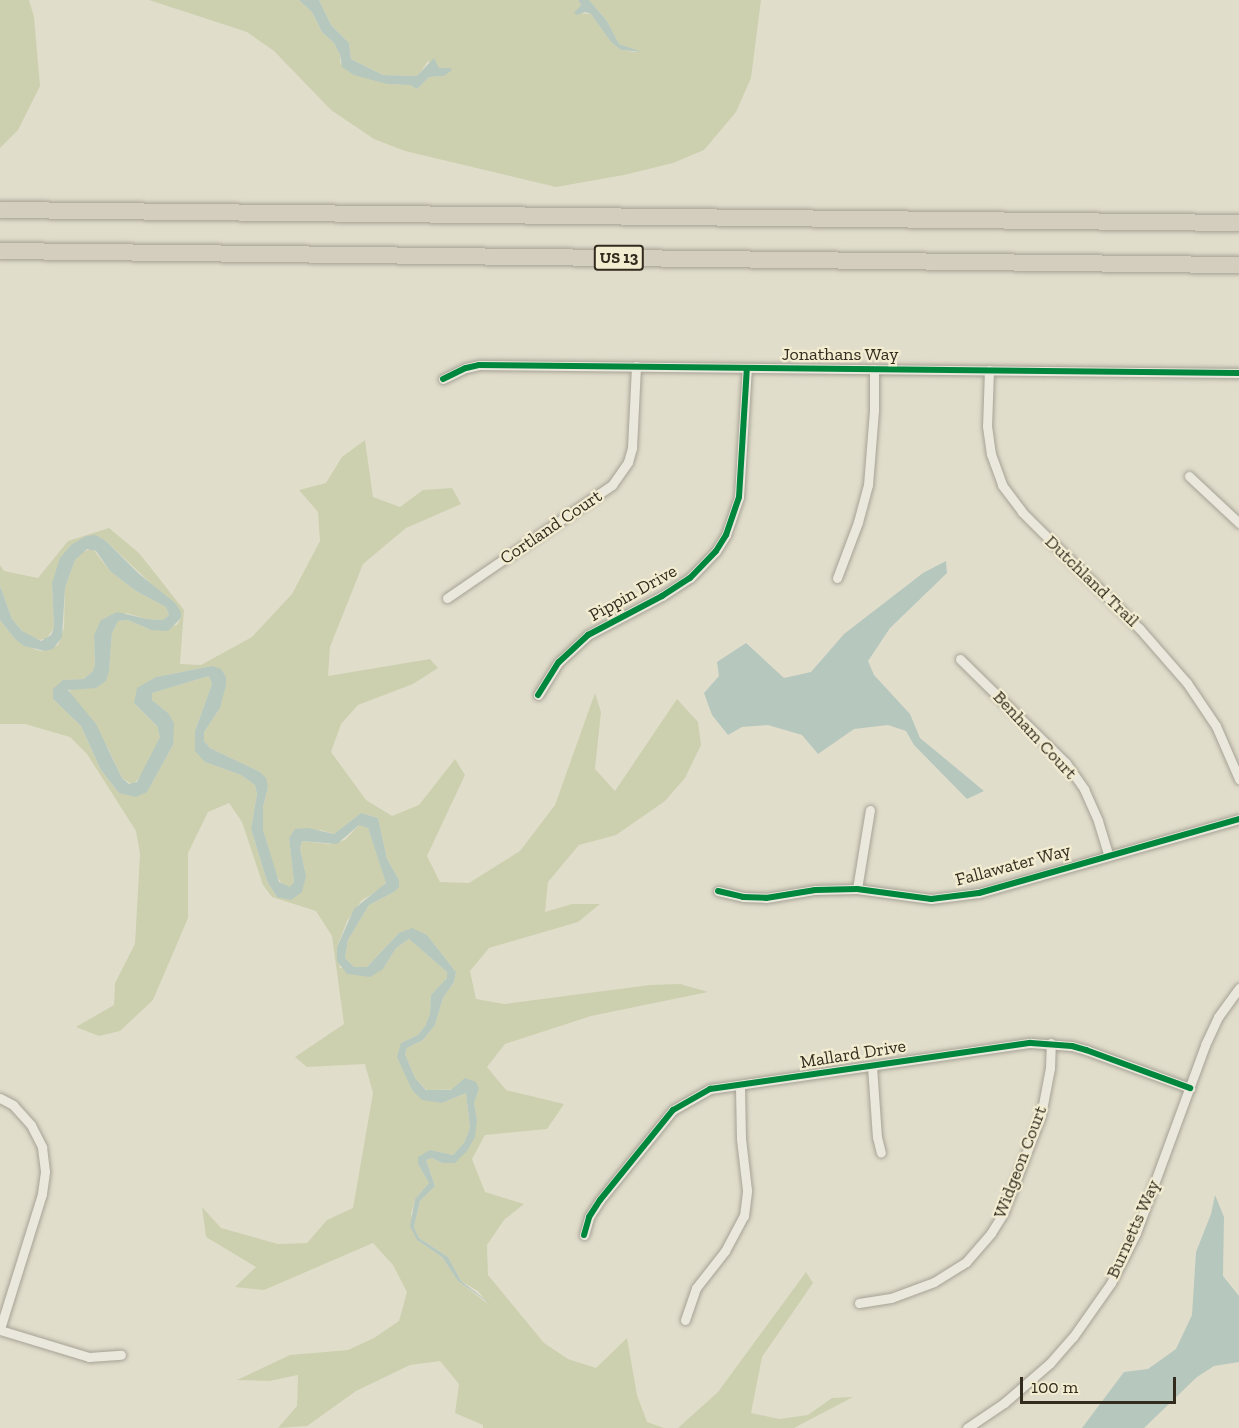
<!DOCTYPE html>
<html>
<head>
<meta charset="utf-8">
<style>
	body { margin:0 }
	#map { position:relative; width:1239px; height:1428px; overflow:hidden; background:#e1ddcb; font-family:"Zilla Slab",serif }
	div>[style] { position:absolute }
	.green>* { inset:0; background:#ccd0af }
	.water>* { inset:0; background:#b6c7be }
	.roads { filter:drop-shadow(0 0 2px #a6a295) drop-shadow(0 0 2px #a6a295) }
	.minor>* { height:9px; margin:-4.5px; padding:0 4.5px; transform-origin:4.5px; border-radius:4.5px; background:#eae7dc }
	.motorway>* { height:16px; margin:-8px; padding:0 8px; transform-origin:8px; border-radius:8px; background:#d3cebd }
	.cycleway>* { height:6px; margin:-3px; padding:0 3px; transform-origin:3px; border-radius:3px; background:#00873e }
	span { translate:-50% -50%; white-space:nowrap; text-align:center; line-height:1.15; -webkit-text-stroke:4.5px #f2ecd1; paint-order:stroke }
	.shield-label span { padding:2px 4px; background:#f2ecd1; border:2px solid; border-radius:4px; -webkit-text-stroke-width:0 }
	.shield-label { font-size:16px; color:#332b1e; font-weight:700 }
	.street-label { font-size:18px; color:#332b1e }
	.scale { position:absolute; left:1020px; top:1377px; width:156px; height:27px; box-sizing:border-box; border:3px solid #332b1e; border-top:0; padding-left:8px; font-size:18px; line-height:21px; white-space:nowrap; color:#332b1e; -webkit-text-stroke:4px #f2ecd1; paint-order:stroke }
</style>
</head>
<body>
<div id="map">
	<div class="green">
		<div style="clip-path:polygon(0 0,29px 0,34px 17px,40px 86px,18px 130px,0 148px)"></div>
		<div style="clip-path:polygon(149px 0,299px 0,312px 12px,322px 32px,334px 43px,340px 55px,340px 63px,387px 84px,410px 85px,417px 89px,429px 77px,444px 76px,439px 69px,428px 61px,418px 76px,383px 75px,351px 59px,349px 43px,331px 25px,319px 0,578px 0,581px 5px,575px 13px,591px 14px,611px 42px,621px 50px,633px 52px,640px 52px,619px 44px,607px 21px,589px 0,761px 0,751px 78px,736px 112px,704px 150px,673px 163px,624px 175px,556px 187px,405px 151px,374px 139px,331px 110px,274px 51px,247px 32px)"></div>
		<div style="clip-path:polygon(365px 440px,373px 497px,400px 507px,423px 490px,452px 488px,461px 504px,406px 528px,363px 564px,330px 647px,328px 676px,430px 659px,438px 668px,413px 684px,358px 705px,341px 724px,331px 752px,366px 800px,392px 816px,419px 805px,455px 759px,465px 775px,427px 856px,440px 882px,469px 883px,520px 851px,555px 805px,595px 693px,601px 712px,595px 769px,615px 791px,677px 699px,698px 722px,701px 745px,685px 778px,665px 801px,616px 835px,579px 845px,548px 882px,545px 912px,572px 904px,600px 904px,578px 922px,489px 948px,470px 971px,476px 999px,504px 1004px,650px 985px,680px 984px,708px 992px,591px 1016px,505px 1044px,487px 1067px,506px 1090px,564px 1104px,547px 1129px,485px 1135px,472px 1159px,485px 1192px,524px 1204px,504px 1220px,487px 1245px,488px 1275px,544px 1343px,568px 1359px,596px 1368px,627px 1338px,637px 1395px,647px 1422px,664px 1428px,483px 1428px,483px 1425px,455px 1413px,459px 1384px,440px 1361px,410px 1365px,356px 1391px,307px 1426px,278px 1428px,297px 1406px,298px 1375px,269px 1381px,237px 1380px,290px 1355px,348px 1350px,374px 1338px,399px 1321px,407px 1292px,393px 1265px,373px 1243px,264px 1290px,235px 1287px,256px 1267px,206px 1237px,202px 1207px,221px 1228px,278px 1244px,307px 1243px,327px 1220px,353px 1208px,373px 1093px,365px 1064px,307px 1067px,295px 1057px,344px 1024px,332px 936px,316px 911px,272px 897px,263px 885px,242px 822px,229px 803px,208px 812px,188px 853px,188px 918px,153px 1000px,120px 1031px,99px 1036px,76px 1027px,114px 1005px,115px 983px,135px 944px,140px 854px,136px 831px,87px 754px,70px 737px,25px 724px,0 724px,0 620px,15px 639px,36px 650px,44px 651px,58px 645px,64px 628px,65px 588px,75px 560px,79px 554px,92px 548px,110px 571px,136px 591px,166px 607px,169px 615px,163px 620px,147px 619px,126px 613px,94px 635px,95px 665px,93px 671px,84px 679px,63px 680px,53px 699px,81px 726px,101px 770px,119px 793px,147px 792px,173px 745px,168px 713px,152px 700px,152px 693px,209px 676px,212px 684px,195px 731px,205px 762px,241px 775px,255px 785px,257px 794px,251px 829px,267px 881px,277px 897px,306px 876px,300px 848px,302px 841px,329px 844px,345px 840px,359px 825px,364px 825px,368px 828px,386px 882px,380px 890px,362px 900px,347px 921px,337px 947px,340px 968px,383px 969px,396px 948px,409px 939px,447px 972px,447px 978px,431px 995px,430px 1014px,425px 1026px,418px 1035px,401px 1043px,412px 1090px,442px 1103px,466px 1093px,470px 1128px,464px 1143px,453px 1155px,430px 1150px,418px 1164px,429px 1183px,415px 1199px,411px 1214px,417px 1240px,442px 1257px,458px 1281px,488px 1304px,478px 1291px,461px 1281px,448px 1257px,419px 1238px,414px 1227px,420px 1201px,435px 1186px,426px 1160px,432px 1158px,442px 1163px,455px 1163px,477px 1120px,474px 1103px,479px 1089px,427px 1090px,415px 1078px,405px 1054px,407px 1048px,423px 1040px,435px 1025px,443px 998px,454px 982px,456px 972px,427px 935px,399px 933px,367px 967px,354px 967px,345px 958px,348px 940px,369px 905px,394px 892px,399px 880px,387px 859px,378px 818px,361px 813px,334px 834px,321px 830px,289px 838px,294px 882px,291px 887px,284px 887px,274px 872px,263px 830px,263px 807px,268px 787px,260px 772px,210px 748px,204px 741px,204px 732px,220px 708px,212px 666px,156px 677px,134px 703px,157px 726px,160px 737px,145px 771px,133px 785px,122px 778px,107px 746px,69px 694px,71px 688px,96px 688px,109px 671px,112px 633px,118px 621px,128px 620px,151px 630px,177px 625px,181px 618px,181px 612px,106px 541px,96px 535px,52px 583px,54px 628px,46px 639px,35px 640px,22px 631px,12px 619px,0 586px,0 565px,4px 571px,38px 578px,68px 541px,109px 528px,139px 553px,184px 610px,180px 664px,201px 665px,252px 637px,292px 594px,320px 541px,318px 512px,299px 490px,326px 483px,342px 457px)"></div>
		<div style="clip-path:polygon(806px 1272px,813px 1283px,762px 1357px,751px 1413px,779px 1419px,808px 1415px,832px 1398px,853px 1397px,794px 1428px,678px 1428px,718px 1392px)"></div>
	</div>
	<div class="water">
		<div style="clip-path:polygon(299px 0,319px 0,331px 25px,349px 43px,351px 59px,383px 75px,417px 76px,434px 58px,439px 68px,451px 68px,452px 70px,444px 76px,429px 77px,417px 89px,410px 85px,387px 84px,354px 75px,342px 67px,340px 55px,334px 43px,322px 32px,312px 12px)"></div>
		<div style="clip-path:polygon(578px 0,589px 0,607px 21px,619px 44px,642px 52px,621px 50px,611px 42px,591px 14px,585px 12px,577px 15px,574px 13px,581px 5px)"></div>
		<div style="clip-path:polygon(96px 535px,106px 541px,138px 573px,175px 603px,181px 612px,181px 618px,168px 631px,151px 630px,128px 620px,118px 621px,112px 633px,109px 671px,106px 681px,96px 688px,68px 690px,96px 724px,122px 778px,129px 784px,137px 782px,160px 737px,157px 726px,134px 703px,137px 688px,156px 677px,212px 666px,221px 669px,226px 677px,226px 685px,220px 708px,204px 732px,204px 741px,210px 748px,260px 772px,266px 778px,268px 787px,263px 807px,263px 830px,279px 882px,290px 887px,294px 882px,289px 838px,295px 829px,308px 828px,334px 834px,361px 813px,378px 818px,387px 859px,399px 880px,399px 887px,394px 892px,369px 905px,348px 940px,345px 958px,354px 967px,367px 967px,399px 933px,412px 928px,427px 935px,456px 972px,454px 982px,443px 998px,435px 1025px,423px 1040px,407px 1048px,405px 1054px,415px 1078px,426px 1090px,451px 1090px,465px 1078px,476px 1082px,479px 1089px,474px 1103px,477px 1120px,475px 1137px,467px 1151px,455px 1163px,442px 1163px,432px 1158px,426px 1160px,435px 1186px,420px 1201px,414px 1227px,419px 1238px,448px 1257px,461px 1281px,496px 1308px,458px 1281px,442px 1257px,417px 1240px,410px 1226px,415px 1199px,429px 1183px,418px 1164px,418px 1157px,430px 1150px,453px 1155px,464px 1143px,470px 1128px,466px 1093px,442px 1103px,422px 1100px,412px 1090px,397px 1057px,401px 1043px,418px 1035px,425px 1026px,430px 1014px,431px 995px,447px 978px,447px 972px,409px 939px,396px 948px,383px 969px,370px 977px,347px 974px,337px 961px,337px 947px,354px 909px,386px 883px,368px 828px,359px 825px,337px 844px,302px 841px,300px 848px,306px 876px,302px 892px,291px 900px,277px 897px,267px 881px,251px 829px,257px 794px,255px 785px,241px 775px,205px 762px,195px 751px,195px 731px,212px 684px,209px 676px,152px 693px,152px 700px,168px 713px,174px 723px,173px 745px,147px 792px,136px 797px,119px 793px,101px 770px,81px 726px,53px 699px,53px 689px,63px 680px,84px 679px,93px 671px,95px 665px,94px 635px,101px 620px,117px 612px,147px 619px,163px 620px,169px 615px,166px 607px,136px 591px,110px 571px,96px 551px,87px 549px,75px 560px,65px 588px,62px 637px,53px 649px,45px 651px,24px 646px,15px 639px,0 620px,0 586px,12px 619px,22px 631px,41px 641px,51px 635px,54px 628px,52px 583px,60px 558px,71px 545px,86px 536px)"></div>
		<div style="clip-path:polygon(946px 561px,947px 573px,890px 628px,868px 661px,874px 675px,910px 714px,920px 738px,984px 791px,967px 799px,914px 745px,906px 731px,888px 725px,854px 729px,818px 754px,802px 735px,768px 725px,742px 727px,728px 735px,712px 715px,704px 693px,719px 676px,717px 662px,746px 643px,784px 678px,811px 672px,844px 634px,923px 573px)"></div>
		<div style="clip-path:polygon(1215px 1195px,1224px 1217px,1223px 1276px,1239px 1296px,1239px 1362px,1214px 1366px,1197px 1377px,1144px 1428px,1082px 1428px,1124px 1372px,1148px 1369px,1176px 1349px,1192px 1315px,1196px 1252px,1211px 1214px)"></div>
	</div>
	<div class="roads">
		<div class="minor">
			<div style="left:989px;top:370px;width:56px;rotate:92deg"></div>
			<div style="left:987px;top:426px;width:28px;rotate:82deg"></div>
			<div style="left:991px;top:454px;width:33px;rotate:70deg"></div>
			<div style="left:1002px;top:485px;width:34px;rotate:53deg"></div>
			<div style="left:1022px;top:512px;width:165px;rotate:44.8deg"></div>
			<div style="left:1139px;top:628px;width:73px;rotate:48.9deg"></div>
			<div style="left:1187px;top:683px;width:52px;rotate:56deg"></div>
			<div style="left:1216px;top:726px;width:58px;rotate:66.5deg"></div>
			<div style="left:443px;top:379px;width:25px;rotate:-26deg"></div>
			<div style="left:466px;top:368px;width:13px;rotate:-13deg"></div>
			<div style="left:479px;top:365px;width:760px;rotate:0.6deg"></div>
			<div style="left:1189px;top:476px;width:69px;rotate:43.2deg"></div>
			<div style="left:837px;top:578px;width:60px;rotate:-69.4deg"></div>
			<div style="left:858px;top:522px;width:38px;rotate:-75deg"></div>
			<div style="left:868px;top:485px;width:74px;rotate:-85.4deg"></div>
			<div style="left:874px;top:411px;width:42px;rotate:-90deg"></div>
			<div style="left:447px;top:598px;width:200px;rotate:-34.4deg"></div>
			<div style="left:612px;top:485px;width:28px;rotate:-55deg"></div>
			<div style="left:628px;top:462px;width:15px;rotate:-74deg"></div>
			<div style="left:632px;top:448px;width:82px;rotate:-87.2deg"></div>
			<div style="left:960px;top:659px;width:148px;rotate:44.5deg"></div>
			<div style="left:1066px;top:763px;width:32px;rotate:55deg"></div>
			<div style="left:1084px;top:789px;width:35px;rotate:66deg"></div>
			<div style="left:1098px;top:821px;width:34px;rotate:73deg"></div>
			<div style="left:538px;top:695px;width:39px;rotate:-58deg"></div>
			<div style="left:559px;top:662px;width:40px;rotate:-43deg"></div>
			<div style="left:588px;top:635px;width:84px;rotate:-27.8deg"></div>
			<div style="left:662px;top:596px;width:33px;rotate:-33deg"></div>
			<div style="left:690px;top:578px;width:37px;rotate:-46deg"></div>
			<div style="left:716px;top:551px;width:19px;rotate:-58deg"></div>
			<div style="left:726px;top:535px;width:40px;rotate:-71.1deg"></div>
			<div style="left:739px;top:497px;width:129px;rotate:-86.5deg"></div>
			<div style="left:857px;top:889px;width:80px;rotate:-80.7deg"></div>
			<div style="left:718px;top:891px;width:26px;rotate:13deg"></div>
			<div style="left:743px;top:897px;width:23px;rotate:2deg"></div>
			<div style="left:766px;top:898px;width:50px;rotate:-9.3deg"></div>
			<div style="left:815px;top:890px;width:42px;rotate:-1.4deg"></div>
			<div style="left:857px;top:889px;width:75px;rotate:7.7deg"></div>
			<div style="left:931px;top:899px;width:48px;rotate:-7.1deg"></div>
			<div style="left:979px;top:893px;width:270px;rotate:-15.9deg"></div>
			<div style="left:872px;top:1066px;width:71px;rotate:86deg"></div>
			<div style="left:877px;top:1137px;width:16px;rotate:76deg"></div>
			<div style="left:0;top:1098px;width:15px;rotate:28deg"></div>
			<div style="left:13px;top:1105px;width:27px;rotate:48deg"></div>
			<div style="left:31px;top:1125px;width:25px;rotate:63deg"></div>
			<div style="left:42px;top:1147px;width:25px;rotate:83deg"></div>
			<div style="left:45px;top:1172px;width:22px;rotate:98deg"></div>
			<div style="left:42px;top:1194px;width:141px;rotate:107.3deg"></div>
			<div style="left:584px;top:1235px;width:19px;rotate:-74deg"></div>
			<div style="left:589px;top:1217px;width:20px;rotate:-57deg"></div>
			<div style="left:600px;top:1200px;width:116px;rotate:-51deg"></div>
			<div style="left:673px;top:1110px;width:43px;rotate:-29.6deg"></div>
			<div style="left:710px;top:1089px;width:324px;rotate:-8.2deg"></div>
			<div style="left:1031px;top:1043px;width:41px;rotate:4.2deg"></div>
			<div style="left:1072px;top:1046px;width:15px;rotate:16deg"></div>
			<div style="left:1086px;top:1050px;width:111px;rotate:20.1deg"></div>
			<div style="left:859px;top:1303px;width:32px;rotate:-9deg"></div>
			<div style="left:891px;top:1298px;width:46px;rotate:-20.4deg"></div>
			<div style="left:934px;top:1282px;width:38px;rotate:-32deg"></div>
			<div style="left:966px;top:1262px;width:38px;rotate:-49deg"></div>
			<div style="left:991px;top:1233px;width:22px;rotate:-58deg"></div>
			<div style="left:1003px;top:1214px;width:106px;rotate:-69deg"></div>
			<div style="left:1041px;top:1115px;width:48px;rotate:-79.2deg"></div>
			<div style="left:1050px;top:1068px;width:25px;rotate:-88deg"></div>
			<div style="left:685px;top:1320px;width:34px;rotate:-71deg"></div>
			<div style="left:696px;top:1288px;width:47px;rotate:-51.9deg"></div>
			<div style="left:725px;top:1251px;width:40px;rotate:-62deg"></div>
			<div style="left:744px;top:1216px;width:26px;rotate:-83deg"></div>
			<div style="left:747px;top:1190px;width:51px;rotate:-96.7deg"></div>
			<div style="left:741px;top:1139px;width:54px;rotate:-91.1deg"></div>
			<div style="left:0;top:1330px;width:93px;rotate:16.9deg"></div>
			<div style="left:89px;top:1357px;width:32px;rotate:-4deg"></div>
			<div style="left:967px;top:1428px;width:45px;rotate:-34deg"></div>
			<div style="left:1004px;top:1403px;width:61px;rotate:-41deg"></div>
			<div style="left:1050px;top:1363px;width:35px;rotate:-49deg"></div>
			<div style="left:1073px;top:1337px;width:66px;rotate:-54.9deg"></div>
			<div style="left:1111px;top:1283px;width:56px;rotate:-63.4deg"></div>
			<div style="left:1136px;top:1233px;width:200px;rotate:-69.8deg"></div>
			<div style="left:1205px;top:1045px;width:31px;rotate:-65deg"></div>
			<div style="left:1218px;top:1017px;width:36px;rotate:-54deg"></div>
		</div>
		<div class="motorway">
			<div style="left:0;top:210px;width:1239px;rotate:0.6deg"></div>
			<div style="left:0;top:251px;width:1239px;rotate:0.65deg"></div>
		</div>
	</div>
	<div class="cycleway">
		<div style="left:443px;top:379px;width:25px;rotate:-26deg"></div>
		<div style="left:466px;top:368px;width:13px;rotate:-13deg"></div>
		<div style="left:479px;top:365px;width:760px;rotate:0.6deg"></div>
		<div style="left:538px;top:695px;width:39px;rotate:-58deg"></div>
		<div style="left:559px;top:662px;width:40px;rotate:-43deg"></div>
		<div style="left:588px;top:635px;width:84px;rotate:-27.8deg"></div>
		<div style="left:662px;top:596px;width:33px;rotate:-33deg"></div>
		<div style="left:690px;top:578px;width:37px;rotate:-46deg"></div>
		<div style="left:716px;top:551px;width:19px;rotate:-58deg"></div>
		<div style="left:726px;top:535px;width:40px;rotate:-71.1deg"></div>
		<div style="left:739px;top:497px;width:129px;rotate:-86.5deg"></div>
		<div style="left:718px;top:891px;width:26px;rotate:13deg"></div>
		<div style="left:743px;top:897px;width:23px;rotate:2deg"></div>
		<div style="left:766px;top:898px;width:50px;rotate:-9.3deg"></div>
		<div style="left:815px;top:890px;width:42px;rotate:-1.4deg"></div>
		<div style="left:857px;top:889px;width:75px;rotate:7.7deg"></div>
		<div style="left:931px;top:899px;width:48px;rotate:-7.1deg"></div>
		<div style="left:979px;top:893px;width:270px;rotate:-15.9deg"></div>
		<div style="left:584px;top:1235px;width:19px;rotate:-74deg"></div>
		<div style="left:589px;top:1217px;width:20px;rotate:-57deg"></div>
		<div style="left:600px;top:1200px;width:116px;rotate:-51deg"></div>
		<div style="left:673px;top:1110px;width:43px;rotate:-29.6deg"></div>
		<div style="left:710px;top:1089px;width:324px;rotate:-8.2deg"></div>
		<div style="left:1031px;top:1043px;width:41px;rotate:4.2deg"></div>
		<div style="left:1072px;top:1046px;width:15px;rotate:16deg"></div>
		<div style="left:1086px;top:1050px;width:111px;rotate:20.1deg"></div>
	</div>
	<div class="shield-label">
		<span style="left:619px;top:258px">US 13</span>
	</div>
	<div class="street-label">
		<span style="left:840px;top:354px">Jonathans Way</span>
		<span style="left:551px;top:527px;rotate:-34deg">Cortland Court</span>
		<span style="left:1092px;top:581px;rotate:44deg">Dutchland Trail</span>
		<span style="left:633px;top:593px;rotate:-29deg">Pippin Drive</span>
		<span style="left:1035px;top:735px;rotate:47deg">Benham Court</span>
		<span style="left:1013px;top:865px;rotate:-15deg">Fallawater Way</span>
		<span style="left:853px;top:1054px;rotate:-9deg">Mallard Drive</span>
		<span style="left:1020px;top:1162px;rotate:-69deg">Widgeon Court</span>
		<span style="left:1133px;top:1229px;rotate:-66deg">Burnetts Way</span>
	</div>
	<div class="scale">100 m</div>
</div>
</body>
</html>
